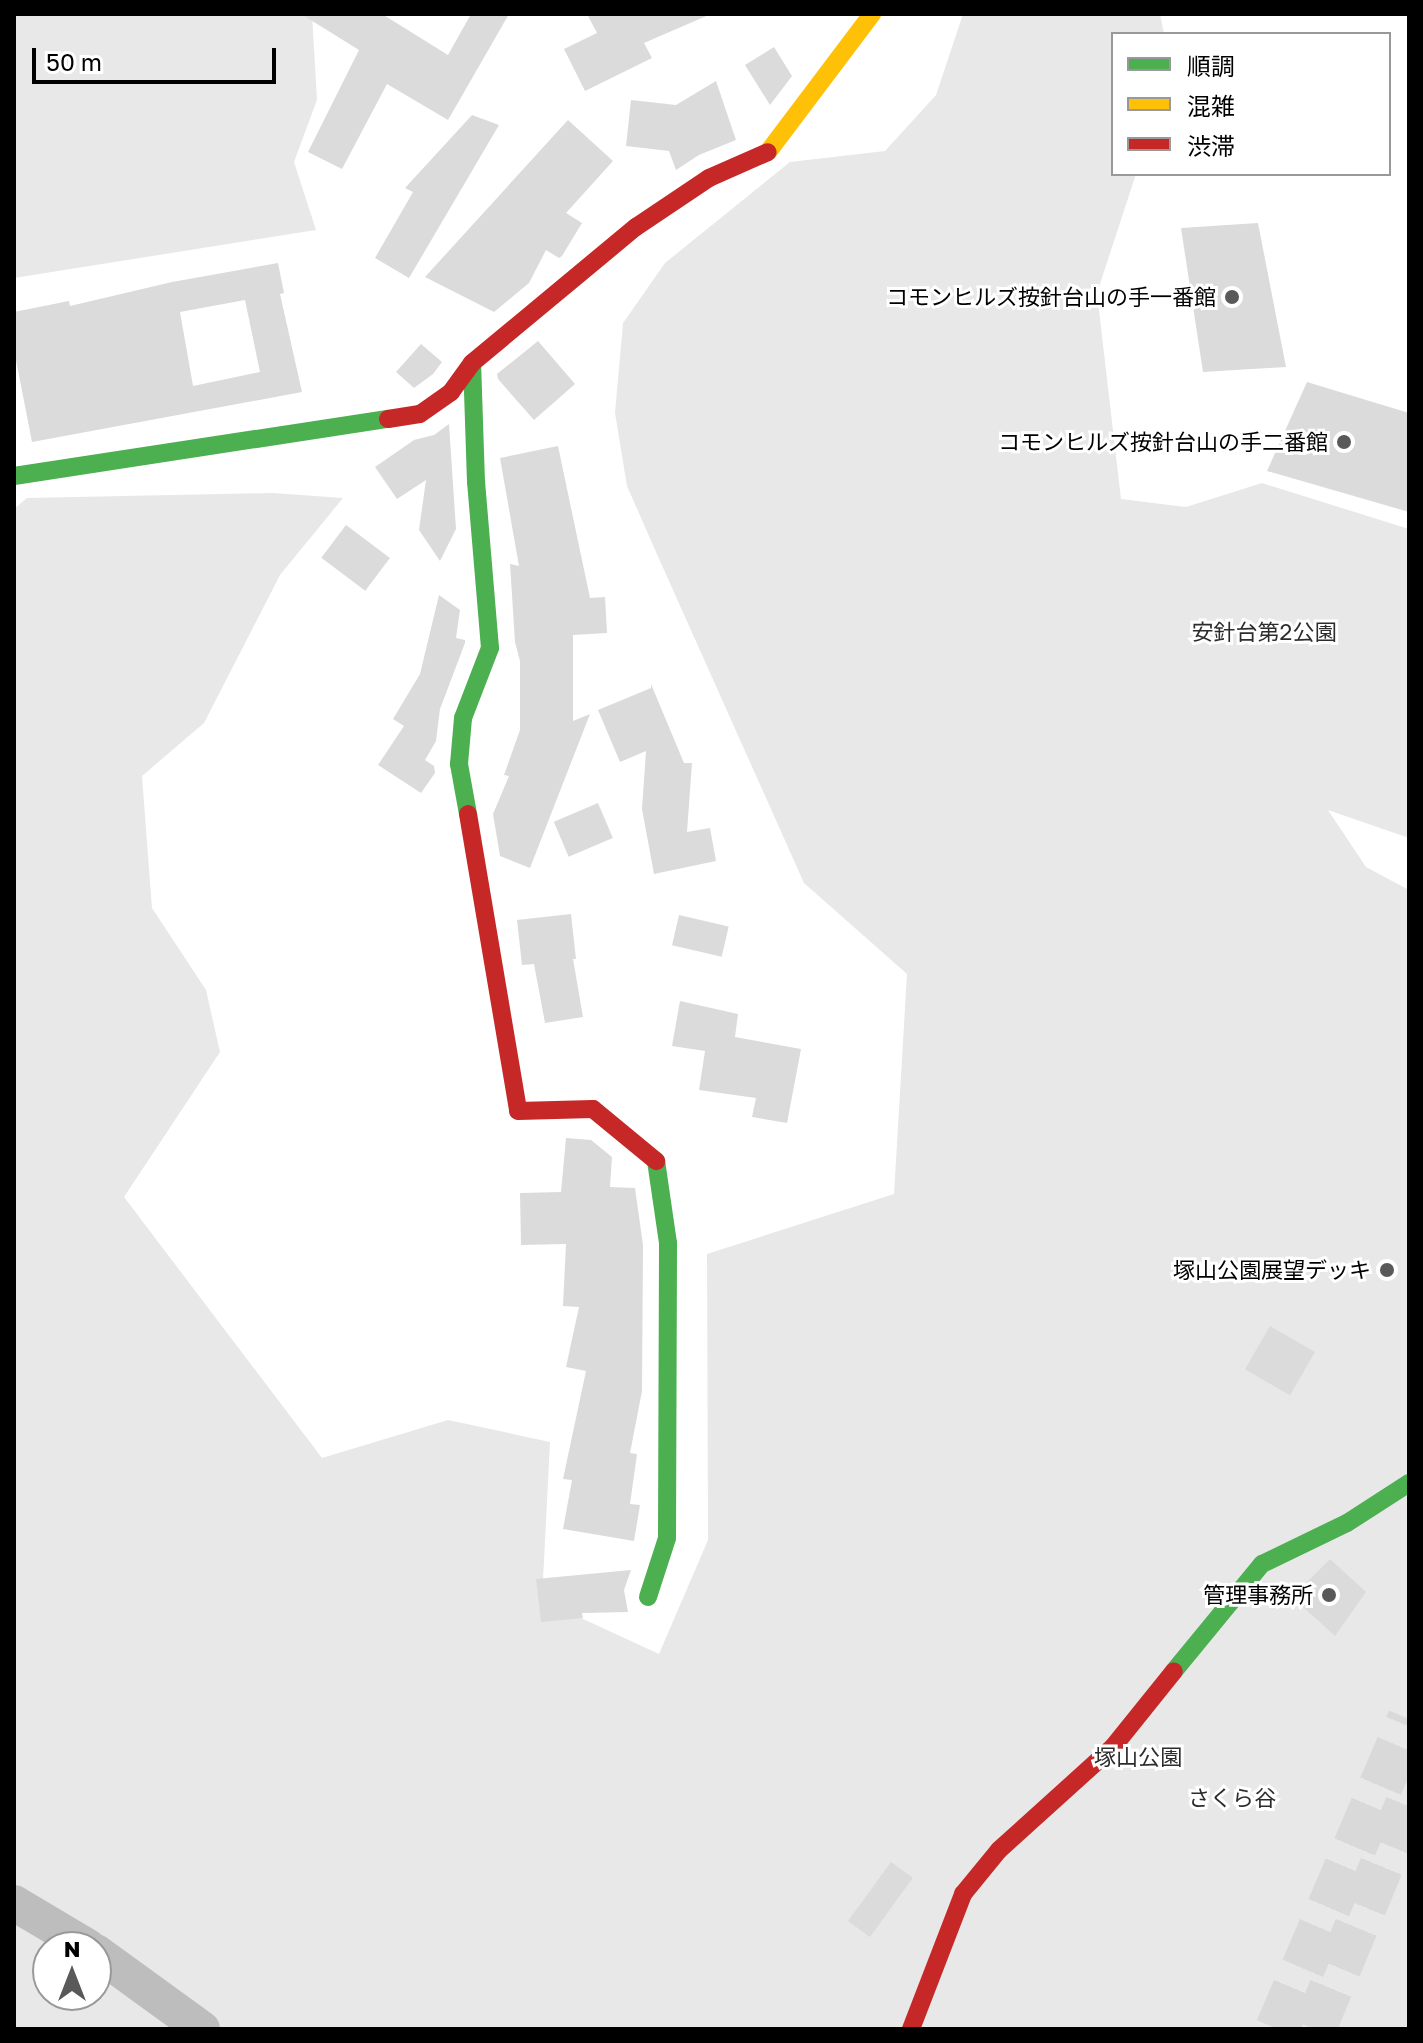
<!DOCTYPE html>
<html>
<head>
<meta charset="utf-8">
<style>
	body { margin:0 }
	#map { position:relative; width:1423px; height:2043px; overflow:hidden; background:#fff; font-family:"Golos Text","Noto Sans JP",sans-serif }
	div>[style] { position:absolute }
	.green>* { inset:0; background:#e8e8e8 }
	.building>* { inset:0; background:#dbdbdb; transform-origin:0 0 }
	.highway-tunnel>* { height:44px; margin-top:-22px; transform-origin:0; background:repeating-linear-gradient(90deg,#d9d9d9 0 44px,transparent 0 66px) }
	.street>* { height:36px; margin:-18px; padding:0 18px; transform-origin:18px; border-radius:18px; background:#bdbdbd }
	.fast>* { height:18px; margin:-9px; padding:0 9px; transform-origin:9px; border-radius:9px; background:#4caf50 }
	.slow>* { height:18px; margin:-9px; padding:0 9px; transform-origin:9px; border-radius:9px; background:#ffc107 }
	.jam>* { height:18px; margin:-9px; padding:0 9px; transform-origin:9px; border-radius:9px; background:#c62828 }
	.dots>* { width:22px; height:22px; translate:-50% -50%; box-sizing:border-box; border:4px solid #fff; border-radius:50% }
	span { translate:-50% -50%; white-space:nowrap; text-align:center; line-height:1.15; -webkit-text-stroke:6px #fff; paint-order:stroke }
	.poi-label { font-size:22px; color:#000 }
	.right { translate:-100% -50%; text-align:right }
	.park-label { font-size:22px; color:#2c2c2c }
	.frame { position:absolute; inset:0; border:16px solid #000; pointer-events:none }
	.legend { position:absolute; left:1111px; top:32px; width:280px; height:144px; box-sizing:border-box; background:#fff; border:2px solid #999; margin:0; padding:10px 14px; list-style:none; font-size:24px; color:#000 }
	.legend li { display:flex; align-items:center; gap:16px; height:40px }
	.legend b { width:40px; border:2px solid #999 }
	.north { position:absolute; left:32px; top:1931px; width:80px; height:80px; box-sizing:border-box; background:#fff; border:2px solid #999; border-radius:50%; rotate:0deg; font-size:22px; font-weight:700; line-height:32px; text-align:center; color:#000 }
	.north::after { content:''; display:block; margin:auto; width:28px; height:36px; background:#595959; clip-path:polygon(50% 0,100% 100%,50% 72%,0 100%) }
	.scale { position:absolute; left:32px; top:48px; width:244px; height:36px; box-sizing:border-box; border:4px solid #000; border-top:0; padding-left:10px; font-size:24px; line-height:28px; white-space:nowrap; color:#000; -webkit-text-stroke:6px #fff; paint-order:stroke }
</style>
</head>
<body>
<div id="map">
	<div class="green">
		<div style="clip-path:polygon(14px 14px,312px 14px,317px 100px,294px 162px,316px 230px,14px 278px)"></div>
		<div style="clip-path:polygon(evenodd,963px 14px,1160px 14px,1164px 34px,1113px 34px,1113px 174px,1136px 174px,1097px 293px,1121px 499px,1186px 507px,1262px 483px,1409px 529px,1409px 838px,1328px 810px,1366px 867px,1409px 890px,1409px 2029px,14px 2029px,14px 509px,27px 498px,273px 493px,343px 498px,280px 575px,204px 723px,142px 776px,152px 908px,206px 990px,220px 1052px,124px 1197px,322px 1458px,448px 1420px,550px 1442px,542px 1600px,659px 1654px,708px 1540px,707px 1254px,894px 1194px,907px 974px,804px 883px,656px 552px,627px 486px,615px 413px,623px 323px,665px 263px,790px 162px,885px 151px,936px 95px,963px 14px,48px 1947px,96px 1947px,96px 1995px,48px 1995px,48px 1947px)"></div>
	</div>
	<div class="building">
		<div style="clip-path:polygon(301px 14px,382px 14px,448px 55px,471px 14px,509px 14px,448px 120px,387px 84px,342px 169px,308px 152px,359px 50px)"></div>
		<div style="clip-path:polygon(587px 14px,711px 14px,644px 43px,652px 58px,585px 91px,564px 49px,597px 33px)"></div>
		<div style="clip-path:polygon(774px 47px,792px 76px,770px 105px,745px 65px)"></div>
		<div style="clip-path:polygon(716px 81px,736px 140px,699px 155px,676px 170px,669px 151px,626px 146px,631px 100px,676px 105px)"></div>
		<div style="clip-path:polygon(472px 115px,499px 125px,409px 278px,375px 258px,413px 192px,405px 188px)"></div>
		<div style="clip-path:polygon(568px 120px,613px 161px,566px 213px,582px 223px,562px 256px,559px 258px,546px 250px,529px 283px,494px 312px,425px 277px)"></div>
		<div style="clip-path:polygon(1258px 223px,1286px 367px,1203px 372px,1181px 228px)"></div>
		<div style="clip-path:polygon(evenodd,278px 263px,284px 293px,280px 294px,302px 392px,32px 442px,14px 350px,14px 312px,69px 301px,70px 306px,172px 282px,278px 263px,245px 300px,260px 372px,193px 386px,180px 312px,245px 300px)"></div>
		<div style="clip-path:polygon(538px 341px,575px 384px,534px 420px,498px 379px,497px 374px)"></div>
		<div style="clip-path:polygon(421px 344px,442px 362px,433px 374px,414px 388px,396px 372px)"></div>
		<div style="clip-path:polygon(1307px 382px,1409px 413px,1409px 512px,1267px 471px)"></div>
		<div style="clip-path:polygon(449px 424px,456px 529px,440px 561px,419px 530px,426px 480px,397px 499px,375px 467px,414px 440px,434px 435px)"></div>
		<div style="clip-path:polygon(558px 446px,590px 598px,605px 597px,607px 633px,573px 635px,573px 721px,590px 714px,530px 868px,500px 856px,493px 814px,509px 776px,504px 775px,520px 730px,520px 661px,515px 642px,510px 564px,519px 566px,500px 458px)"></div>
		<div style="left:346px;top:525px;width:55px;height:41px;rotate:37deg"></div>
		<div style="clip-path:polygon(439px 595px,460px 610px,456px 638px,465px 640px,465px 643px,440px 709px,436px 741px,425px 760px,434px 766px,435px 773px,421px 793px,378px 765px,404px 726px,393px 719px,420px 674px)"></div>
		<div style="clip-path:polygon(651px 684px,684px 763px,692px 763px,687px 832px,710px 828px,716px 861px,654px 874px,642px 809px,646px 751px,620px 762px,598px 710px,651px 688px)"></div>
		<div style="left:598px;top:803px;width:38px;height:48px;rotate:67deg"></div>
		<div style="clip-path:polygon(571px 914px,576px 959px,573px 959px,583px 1017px,545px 1023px,534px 964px,522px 965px,517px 920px)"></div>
		<div style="left:679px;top:915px;width:51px;height:31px;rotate:13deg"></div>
		<div style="clip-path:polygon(680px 1001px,738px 1014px,735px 1037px,801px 1049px,787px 1123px,752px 1117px,756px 1098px,699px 1090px,705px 1051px,672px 1046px)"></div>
		<div style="clip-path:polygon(566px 1138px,591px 1140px,612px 1157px,610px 1187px,635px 1188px,643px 1245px,642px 1391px,630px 1453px,637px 1454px,630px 1504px,640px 1505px,634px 1541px,563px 1529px,572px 1480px,563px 1479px,586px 1371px,566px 1367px,579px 1307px,563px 1306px,566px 1244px,521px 1245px,520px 1193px,561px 1192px)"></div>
		<div style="left:1270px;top:1326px;width:52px;height:50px;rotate:30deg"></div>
		<div style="clip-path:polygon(1330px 1559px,1366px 1592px,1335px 1636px,1292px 1597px)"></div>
		<div style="clip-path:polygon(631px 1570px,624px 1590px,628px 1612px,582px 1613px,583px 1618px,541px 1622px,536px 1579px)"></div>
		<div style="left:891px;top:1862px;width:27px;height:73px;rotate:36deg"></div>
	</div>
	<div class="highway-tunnel">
		<div style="left:1277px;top:2029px;width:337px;rotate:-66.9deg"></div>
		<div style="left:1314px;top:2029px;width:248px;rotate:-67.5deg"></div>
	</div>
	<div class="street">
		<div style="left:14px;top:1903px;width:86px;rotate:30.7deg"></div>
		<div style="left:96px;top:1952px;width:131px;rotate:36deg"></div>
	</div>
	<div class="fast">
		<div style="left:14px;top:476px;width:378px;rotate:-8.7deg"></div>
		<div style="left:468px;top:814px;width:51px;rotate:-100.2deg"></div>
		<div style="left:459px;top:764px;width:46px;rotate:-85deg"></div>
		<div style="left:463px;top:718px;width:75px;rotate:-68.9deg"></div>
		<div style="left:490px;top:648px;width:167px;rotate:-94.8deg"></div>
		<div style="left:476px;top:482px;width:119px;rotate:-91.9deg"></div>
		<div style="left:648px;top:1597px;width:62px;rotate:-72.1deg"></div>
		<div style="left:667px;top:1538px;width:295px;rotate:-89.8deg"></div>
		<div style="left:668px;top:1243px;width:83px;rotate:-98.3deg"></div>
		<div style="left:1174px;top:1671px;width:139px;rotate:-50.6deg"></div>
		<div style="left:1262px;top:1564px;width:94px;rotate:-25.8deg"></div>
		<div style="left:1347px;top:1523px;width:74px;rotate:-32.8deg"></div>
	</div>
	<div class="slow">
		<div style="left:768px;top:152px;width:173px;rotate:-53deg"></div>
	</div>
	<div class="jam">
		<div style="left:388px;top:419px;width:32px;rotate:-9deg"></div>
		<div style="left:420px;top:414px;width:38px;rotate:-35deg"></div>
		<div style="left:451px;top:392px;width:36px;rotate:-54deg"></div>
		<div style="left:472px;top:363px;width:213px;rotate:-39.7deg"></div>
		<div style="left:636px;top:227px;width:88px;rotate:-33.9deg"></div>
		<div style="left:709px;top:178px;width:64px;rotate:-23.8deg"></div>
		<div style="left:468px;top:814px;width:301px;rotate:80.4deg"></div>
		<div style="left:518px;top:1111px;width:75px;rotate:-1.5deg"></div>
		<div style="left:593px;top:1109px;width:82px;rotate:39.5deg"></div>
		<div style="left:911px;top:2029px;width:145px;rotate:-68.9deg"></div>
		<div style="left:963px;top:1894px;width:57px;rotate:-50.7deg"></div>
		<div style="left:999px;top:1850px;width:154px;rotate:-42.1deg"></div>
		<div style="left:1113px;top:1747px;width:97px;rotate:-51.2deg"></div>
	</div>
	<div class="dots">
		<div style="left:1232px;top:297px;background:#595959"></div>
		<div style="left:1344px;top:442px;background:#595959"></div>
		<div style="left:1387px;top:1270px;background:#595959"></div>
		<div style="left:1329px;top:1595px;background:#595959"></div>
	</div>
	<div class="poi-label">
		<span class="right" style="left:1216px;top:297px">コモンヒルズ按針台山の手一番館</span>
		<span class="right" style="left:1328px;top:442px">コモンヒルズ按針台山の手二番館</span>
		<span class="right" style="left:1371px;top:1270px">塚山公園展望デッキ</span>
		<span class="right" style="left:1313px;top:1595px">管理事務所</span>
	</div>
	<div class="park-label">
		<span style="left:1264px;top:632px">安針台第2公園</span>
		<span style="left:1138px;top:1757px">塚山公園</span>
		<span style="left:1232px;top:1798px">さくら谷</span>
	</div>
	<div class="frame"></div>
	<ul class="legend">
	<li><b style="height:10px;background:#4caf50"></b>順調</li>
	<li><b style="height:10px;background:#ffc107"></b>混雑</li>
	<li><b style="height:10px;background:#c62828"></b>渋滞</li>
	</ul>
	<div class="north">N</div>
	<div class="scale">50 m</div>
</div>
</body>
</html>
